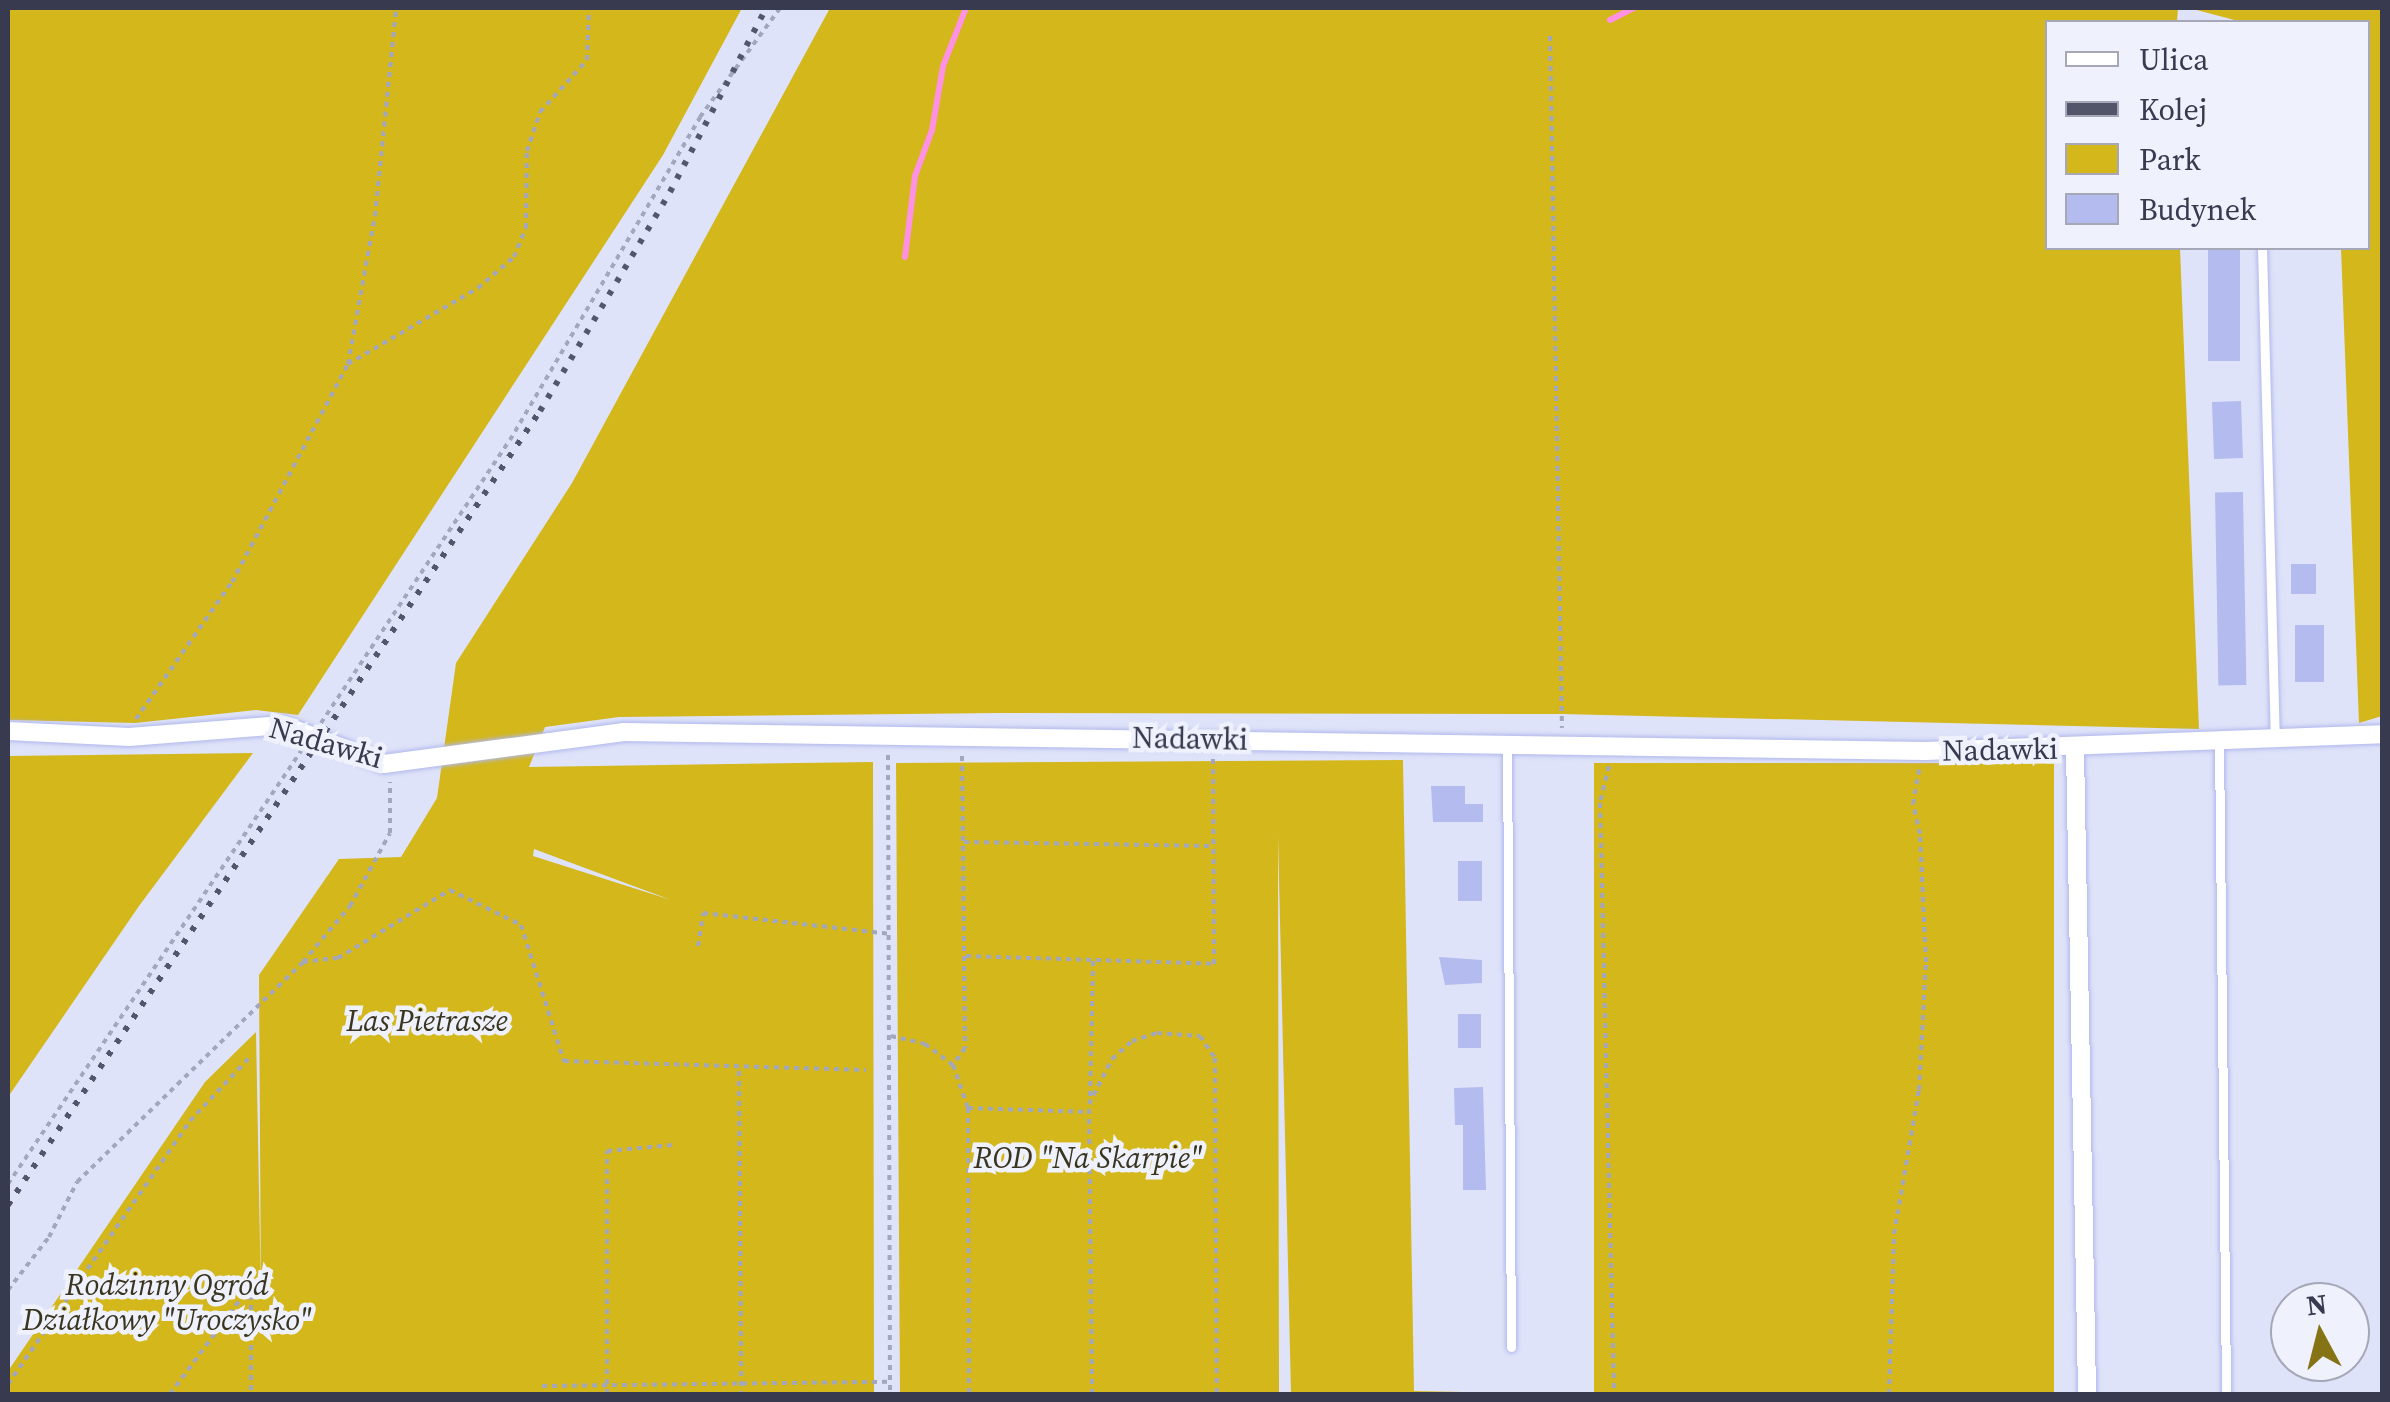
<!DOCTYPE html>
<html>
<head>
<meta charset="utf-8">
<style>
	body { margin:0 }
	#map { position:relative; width:2390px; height:1402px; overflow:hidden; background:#dfe3f9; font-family:"Source Serif 4",serif }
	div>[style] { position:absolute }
	.green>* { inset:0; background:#d3b71b; transform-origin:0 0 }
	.stream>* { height:6px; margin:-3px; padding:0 3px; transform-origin:3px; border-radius:3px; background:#fe91e2 }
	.building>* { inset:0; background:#b3bbef; transform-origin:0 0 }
	.path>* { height:4px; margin-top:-2px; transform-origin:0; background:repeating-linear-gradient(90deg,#a3a7bd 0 5px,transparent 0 10px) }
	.roads { filter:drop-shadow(0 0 2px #b0b8ec) drop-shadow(0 0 2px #b0b8ec) }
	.lane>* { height:9px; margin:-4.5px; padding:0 4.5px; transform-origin:4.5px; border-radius:4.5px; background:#fff }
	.street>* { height:18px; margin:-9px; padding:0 9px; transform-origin:9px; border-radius:9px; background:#fff }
	.rail>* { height:6px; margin-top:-3px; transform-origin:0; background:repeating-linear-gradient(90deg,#53566b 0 5px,transparent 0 15px) }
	span { translate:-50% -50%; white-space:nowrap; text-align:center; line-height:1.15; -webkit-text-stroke:9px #eff1fc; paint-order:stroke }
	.street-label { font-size:30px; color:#383b50 }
	.park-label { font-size:30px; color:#3a351e; font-style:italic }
	.frame { position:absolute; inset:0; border:10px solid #383b50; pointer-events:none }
	.legend { position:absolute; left:2045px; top:20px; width:325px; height:230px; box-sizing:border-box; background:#eff1fc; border:2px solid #a6a8b7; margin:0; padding:12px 18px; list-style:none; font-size:30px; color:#383b50 }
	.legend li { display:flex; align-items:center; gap:20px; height:50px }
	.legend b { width:50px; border:2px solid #a6a8b7 }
	.north { position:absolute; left:2270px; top:1282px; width:100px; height:100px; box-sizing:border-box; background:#eff1fc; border:2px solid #a6a8b7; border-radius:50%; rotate:353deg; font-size:28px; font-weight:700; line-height:40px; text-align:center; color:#383b50 }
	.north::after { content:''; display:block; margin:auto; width:35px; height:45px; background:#857315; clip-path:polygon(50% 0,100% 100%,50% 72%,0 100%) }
</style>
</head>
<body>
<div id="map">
	<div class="green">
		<div style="clip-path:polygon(8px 8px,742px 8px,663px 155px,298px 715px,256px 710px,135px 723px,8px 720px)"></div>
		<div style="clip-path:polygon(evenodd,830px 8px,2178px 8px,2177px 22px,2048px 22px,2048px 248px,2180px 248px,2199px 729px,1562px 714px,998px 713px,619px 717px,545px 727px,529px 767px,873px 762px,874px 1394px,8px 1394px,8px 1371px,205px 1082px,256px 1032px,261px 1297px,259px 975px,339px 859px,401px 857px,437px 798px,456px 663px,572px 483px,830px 8px,534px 849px,671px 900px,533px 856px,534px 849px)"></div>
		<div style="clip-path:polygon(2189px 8px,2382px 8px,2382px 716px,2359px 723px,2341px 248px,2368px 248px,2368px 22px,2242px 22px)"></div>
		<div style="clip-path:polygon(253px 753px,139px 906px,8px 1097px,8px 756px)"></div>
		<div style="clip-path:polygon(1403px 760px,1414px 1391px,1564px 1394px,1291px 1394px,1278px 835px,1279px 1394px,900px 1394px,896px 763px)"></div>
		<div style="left:1594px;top:763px;width:460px;height:631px"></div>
	</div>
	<div class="stream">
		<div style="left:1610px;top:20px;width:27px;rotate:-27deg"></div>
		<div style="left:905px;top:257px;width:82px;rotate:-83deg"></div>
		<div style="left:915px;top:176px;width:49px;rotate:-69.7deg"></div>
		<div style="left:932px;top:130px;width:65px;rotate:-80.2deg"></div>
		<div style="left:943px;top:66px;width:62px;rotate:-68.4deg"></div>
	</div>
	<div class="building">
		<div style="left:2208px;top:248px;width:32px;height:113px"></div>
		<div style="left:2241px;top:401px;width:57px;height:29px;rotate:88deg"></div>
		<div style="left:2243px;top:492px;width:193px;height:28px;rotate:89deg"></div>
		<div style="left:2316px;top:564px;width:30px;height:25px;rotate:90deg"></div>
		<div style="left:2295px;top:625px;width:29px;height:57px"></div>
		<div style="clip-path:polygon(1431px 786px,1465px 786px,1465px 804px,1483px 804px,1483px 822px,1433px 822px)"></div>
		<div style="left:1458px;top:861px;width:24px;height:40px"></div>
		<div style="clip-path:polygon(1439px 957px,1482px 960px,1482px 983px,1445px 985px)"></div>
		<div style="left:1458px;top:1014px;width:23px;height:34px"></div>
		<div style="clip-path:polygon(1483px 1087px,1486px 1190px,1463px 1190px,1463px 1125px,1455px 1125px,1454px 1088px)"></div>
	</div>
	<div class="path">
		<div style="left:1550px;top:36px;width:692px;rotate:89.01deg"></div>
		<div style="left:348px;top:364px;width:150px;rotate:-79.7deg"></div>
		<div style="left:375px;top:216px;width:209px;rotate:-84.2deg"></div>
		<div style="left:136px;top:719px;width:167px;rotate:-55deg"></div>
		<div style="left:232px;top:582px;width:247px;rotate:-62deg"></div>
		<div style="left:348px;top:364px;width:151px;rotate:-30.3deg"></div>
		<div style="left:478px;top:288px;width:48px;rotate:-40.7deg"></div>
		<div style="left:514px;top:257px;width:31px;rotate:-68deg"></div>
		<div style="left:526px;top:228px;width:77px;rotate:-89.3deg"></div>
		<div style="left:527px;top:151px;width:41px;rotate:-71.6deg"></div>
		<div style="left:540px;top:112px;width:70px;rotate:-47.9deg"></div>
		<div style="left:587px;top:60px;width:52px;rotate:-87.8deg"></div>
		<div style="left:321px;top:723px;width:340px;rotate:-56.3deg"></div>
		<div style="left:510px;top:440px;width:375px;rotate:-59.5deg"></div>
		<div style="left:700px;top:117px;width:135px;rotate:-53.7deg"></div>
		<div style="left:888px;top:755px;width:639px;rotate:89.82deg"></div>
		<div style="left:962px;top:756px;width:292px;rotate:89.4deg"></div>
		<div style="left:965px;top:1048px;width:21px;rotate:125deg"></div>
		<div style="left:953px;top:1065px;width:46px;rotate:70.8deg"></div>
		<div style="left:968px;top:1108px;width:286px;rotate:89.8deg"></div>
		<div style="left:1609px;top:766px;width:38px;rotate:104deg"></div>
		<div style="left:1600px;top:803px;width:591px;rotate:88.64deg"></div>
		<div style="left:964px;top:842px;width:249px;rotate:0.9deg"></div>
		<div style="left:698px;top:946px;width:33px;rotate:-81deg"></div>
		<div style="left:703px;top:913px;width:187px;rotate:6.4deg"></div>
		<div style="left:966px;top:956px;width:248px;rotate:1.8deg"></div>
		<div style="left:1214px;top:964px;width:205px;rotate:-90.3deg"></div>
		<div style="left:303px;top:962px;width:35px;rotate:-7deg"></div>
		<div style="left:338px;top:958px;width:131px;rotate:-31.3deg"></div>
		<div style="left:450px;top:890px;width:79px;rotate:26.2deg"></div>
		<div style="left:521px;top:925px;width:143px;rotate:72.5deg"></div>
		<div style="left:564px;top:1061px;width:302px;rotate:1.7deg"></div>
		<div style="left:891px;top:1036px;width:35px;rotate:13deg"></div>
		<div style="left:925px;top:1044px;width:35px;rotate:37deg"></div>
		<div style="left:739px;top:1071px;width:323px;rotate:89.6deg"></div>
		<div style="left:1090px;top:1096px;width:135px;rotate:-88.7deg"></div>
		<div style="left:968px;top:1108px;width:120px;rotate:1.9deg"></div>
		<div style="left:8px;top:1184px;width:523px;rotate:-55.91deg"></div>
		<div style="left:8px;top:1290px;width:67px;rotate:-52.3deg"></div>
		<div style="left:49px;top:1237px;width:62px;rotate:-63deg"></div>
		<div style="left:77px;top:1182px;width:315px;rotate:-44.2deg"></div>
		<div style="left:303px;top:962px;width:73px;rotate:-50deg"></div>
		<div style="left:350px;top:906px;width:83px;rotate:-61.3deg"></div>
		<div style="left:390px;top:833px;width:51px;rotate:-90deg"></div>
		<div style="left:8px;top:1384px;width:320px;rotate:-55.3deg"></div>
		<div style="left:190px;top:1121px;width:86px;rotate:-46.9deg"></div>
		<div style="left:542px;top:1386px;width:348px;rotate:-0.7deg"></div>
		<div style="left:170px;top:1394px;width:136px;rotate:-53.4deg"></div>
		<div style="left:251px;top:1285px;width:109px;rotate:90deg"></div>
		<div style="left:607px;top:1394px;width:243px;rotate:-90deg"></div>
		<div style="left:607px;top:1151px;width:65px;rotate:-5.3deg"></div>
		<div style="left:1092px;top:1394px;width:290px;rotate:-90.6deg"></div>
		<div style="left:1089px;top:1104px;width:51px;rotate:-62.9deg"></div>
		<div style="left:1112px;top:1059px;width:27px;rotate:-42deg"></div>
		<div style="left:1132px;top:1041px;width:26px;rotate:-18deg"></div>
		<div style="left:1157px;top:1033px;width:43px;rotate:4deg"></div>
		<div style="left:1200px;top:1036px;width:27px;rotate:56deg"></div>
		<div style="left:1215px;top:1058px;width:336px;rotate:89.7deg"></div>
		<div style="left:1889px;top:1394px;width:160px;rotate:-88.2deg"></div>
		<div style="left:1894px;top:1234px;width:146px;rotate:-80.2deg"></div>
		<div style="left:1919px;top:1090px;width:128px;rotate:-86.9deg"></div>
		<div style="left:1926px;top:962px;width:128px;rotate:-92.7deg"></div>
		<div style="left:1920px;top:834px;width:31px;rotate:-103deg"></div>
		<div style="left:1913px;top:804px;width:36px;rotate:-80deg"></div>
	</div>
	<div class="roads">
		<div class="lane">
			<div style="left:2262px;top:248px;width:489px;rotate:88.5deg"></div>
			<div style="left:2219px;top:742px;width:652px;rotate:89.38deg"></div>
			<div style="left:1507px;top:745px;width:602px;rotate:89.62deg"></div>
		</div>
		<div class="street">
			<div style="left:8px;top:731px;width:121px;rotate:2.8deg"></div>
			<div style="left:129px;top:737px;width:154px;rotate:-4.5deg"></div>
			<div style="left:283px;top:725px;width:108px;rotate:21.1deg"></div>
			<div style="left:384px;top:764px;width:242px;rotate:-7.6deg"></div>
			<div style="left:624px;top:732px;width:1301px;rotate:0.84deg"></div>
			<div style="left:1925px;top:751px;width:457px;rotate:-2.1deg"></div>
			<div style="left:2075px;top:749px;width:645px;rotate:88.93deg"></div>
		</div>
	</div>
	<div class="rail">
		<div style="left:8px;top:1205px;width:956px;rotate:-56.18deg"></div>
		<div style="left:540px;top:411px;width:255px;rotate:-59.3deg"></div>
		<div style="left:670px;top:192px;width:208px;rotate:-62.4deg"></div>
	</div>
	<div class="street-label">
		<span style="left:1190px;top:739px;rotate:1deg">Nadawki</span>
		<span style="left:326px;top:743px;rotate:16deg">Nadawki</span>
		<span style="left:2000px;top:750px;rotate:-1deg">Nadawki</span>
	</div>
	<div class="park-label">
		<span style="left:427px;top:1021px">Las Pietrasze</span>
		<span style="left:1088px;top:1158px">ROD "Na Skarpie"</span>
		<span style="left:167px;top:1302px">Rodzinny Ogród<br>Działkowy "Uroczysko"</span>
	</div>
	<div class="frame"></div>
	<ul class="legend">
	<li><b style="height:12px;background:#fff"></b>Ulica</li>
	<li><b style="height:12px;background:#53566b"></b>Kolej</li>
	<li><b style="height:28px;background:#d3b71b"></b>Park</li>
	<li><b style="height:28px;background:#b3bbef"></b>Budynek</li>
	</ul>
	<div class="north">N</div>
</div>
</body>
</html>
